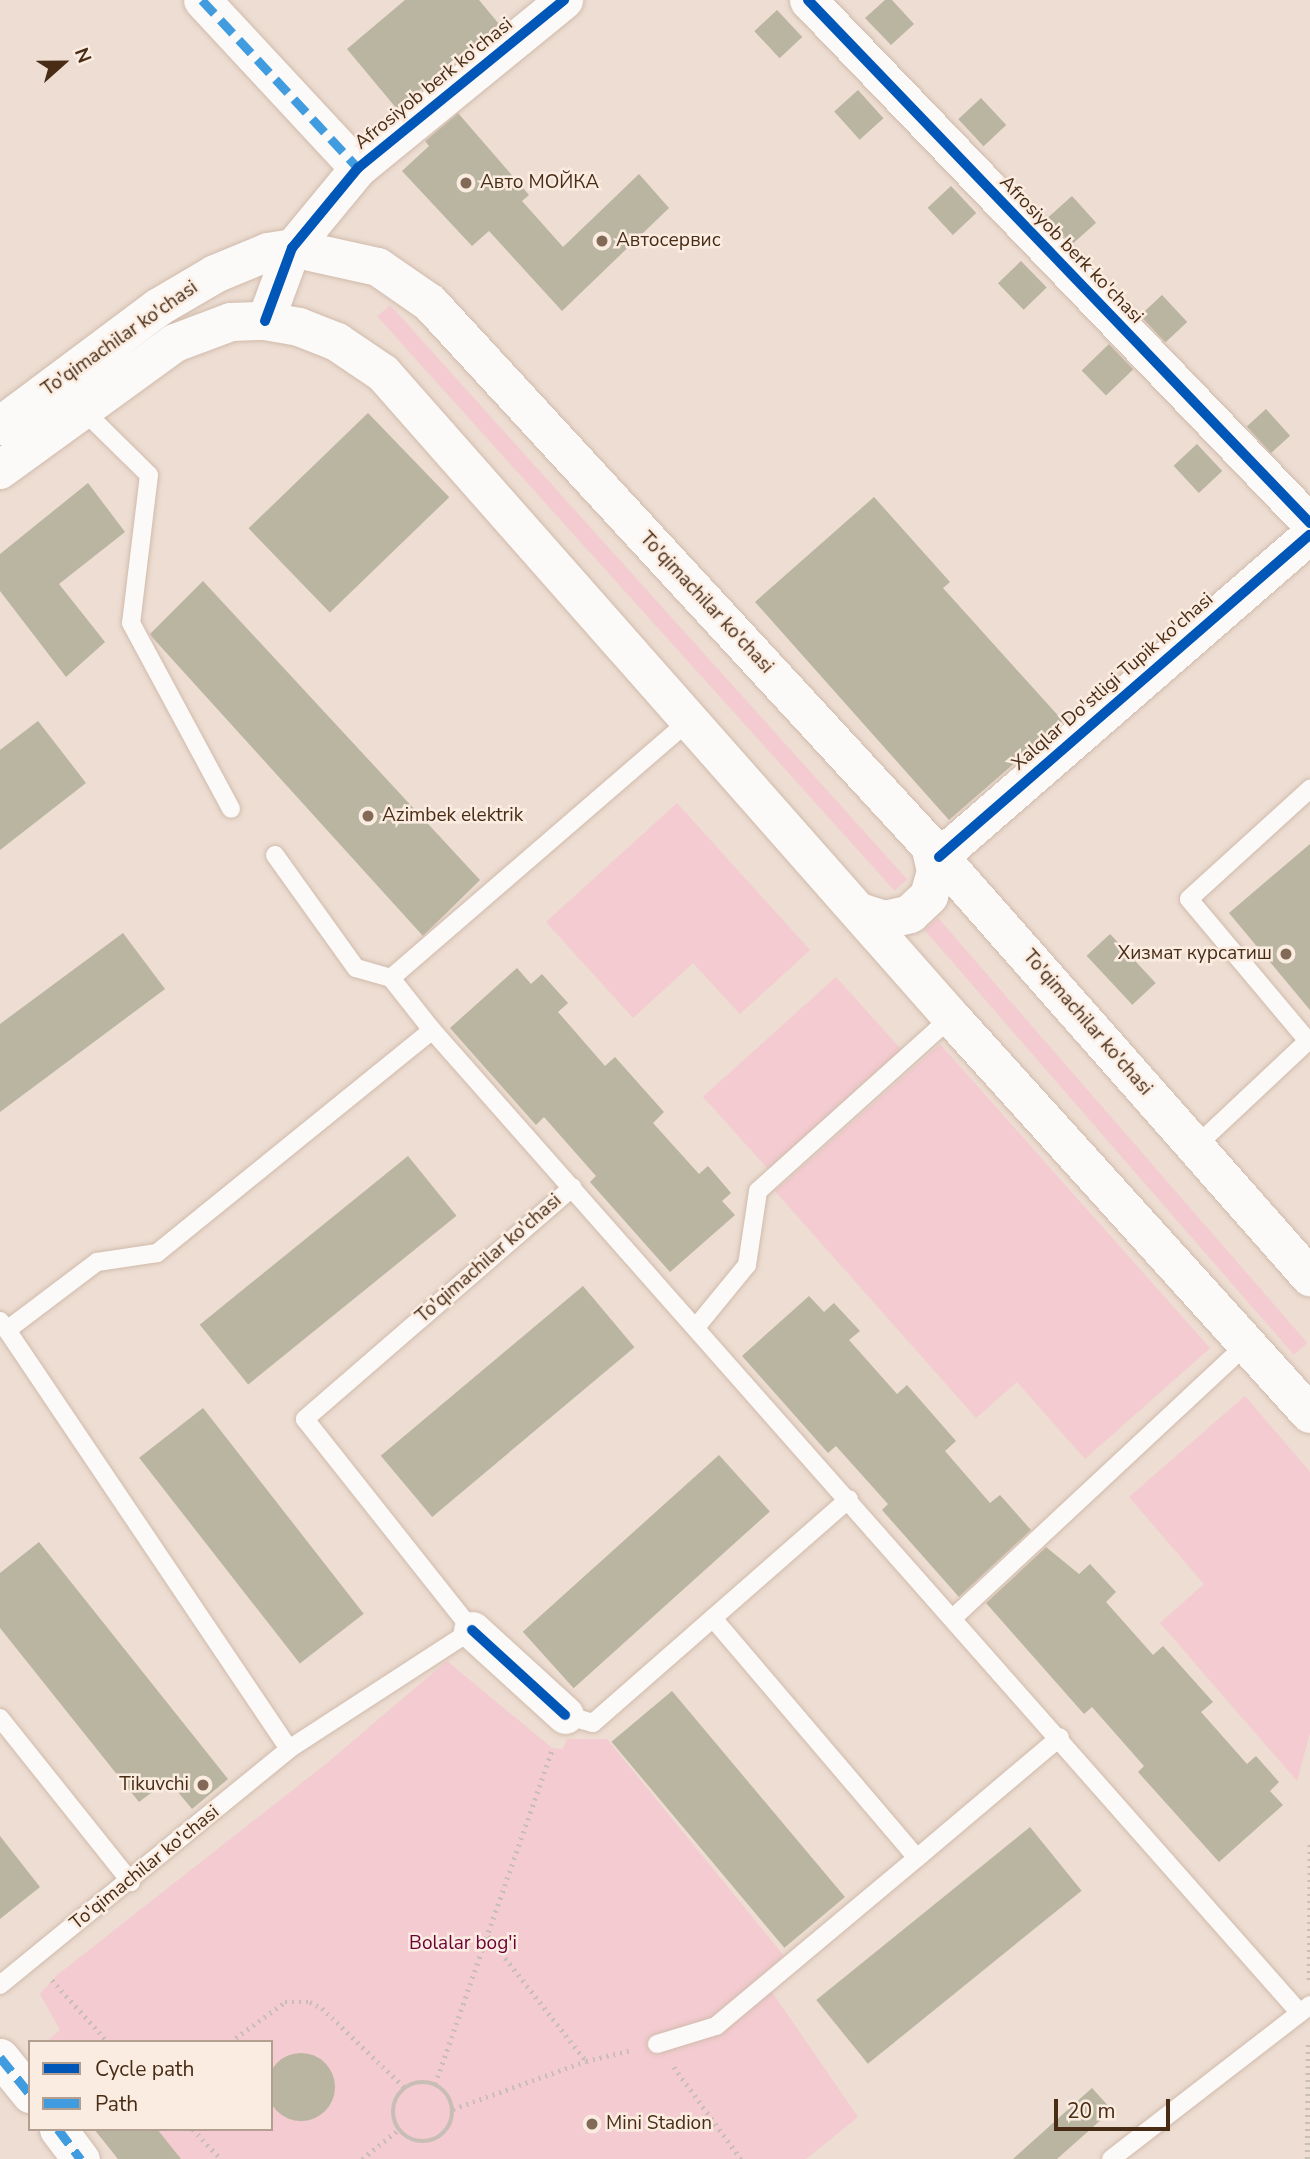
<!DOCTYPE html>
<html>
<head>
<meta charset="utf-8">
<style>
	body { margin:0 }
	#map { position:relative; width:1310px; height:2159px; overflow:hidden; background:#edddd2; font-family:"Nunito Sans",sans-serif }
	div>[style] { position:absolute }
	.green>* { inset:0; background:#f3cbd0; transform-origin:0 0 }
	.building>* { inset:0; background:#b9b5a0; transform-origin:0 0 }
	.round { border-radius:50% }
	.path>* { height:4.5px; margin-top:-2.25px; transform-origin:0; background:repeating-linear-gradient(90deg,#c8beb6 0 2px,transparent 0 7px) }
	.path>.ring { margin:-2.25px; padding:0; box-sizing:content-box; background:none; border:4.5px solid #c8beb6; border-radius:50% }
	.roads { filter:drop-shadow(0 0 2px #d0bbac) drop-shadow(0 0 2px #d0bbac) }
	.lane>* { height:18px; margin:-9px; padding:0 9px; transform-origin:9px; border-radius:9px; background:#fcfaf8 }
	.street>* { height:37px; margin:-18.5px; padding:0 18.5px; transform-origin:18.5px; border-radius:18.5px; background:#fcfaf8 }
	.secondary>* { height:38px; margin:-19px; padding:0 19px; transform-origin:19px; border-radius:19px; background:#fcfaf8 }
	.quiet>* { height:9px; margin-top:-4.5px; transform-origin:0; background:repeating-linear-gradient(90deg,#409cdf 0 18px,transparent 0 27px) }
	.cycleway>* { height:10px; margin:-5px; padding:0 5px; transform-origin:5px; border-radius:5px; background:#0057b8 }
	.dots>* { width:19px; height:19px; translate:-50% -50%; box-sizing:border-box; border:4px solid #fbece1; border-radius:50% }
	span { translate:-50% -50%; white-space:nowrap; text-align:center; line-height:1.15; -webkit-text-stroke:5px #fbece1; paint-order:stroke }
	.street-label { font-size:19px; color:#482c15 }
	.poi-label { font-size:19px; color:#482c15 }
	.left { translate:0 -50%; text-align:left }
	.right { translate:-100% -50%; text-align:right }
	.park-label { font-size:19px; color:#6e0039 }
	.legend { position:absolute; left:28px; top:2040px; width:245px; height:91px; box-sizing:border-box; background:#fbece1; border:2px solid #b39f8f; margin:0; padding:9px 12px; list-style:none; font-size:21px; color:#482c15 }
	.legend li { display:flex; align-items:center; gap:14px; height:35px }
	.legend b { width:35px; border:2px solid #b39f8f }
	.north { position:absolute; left:28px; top:28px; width:70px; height:70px; -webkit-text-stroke:5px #fbece1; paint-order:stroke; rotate:69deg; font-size:19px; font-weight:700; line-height:28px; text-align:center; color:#482c15 }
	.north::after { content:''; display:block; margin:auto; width:24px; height:32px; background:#482c15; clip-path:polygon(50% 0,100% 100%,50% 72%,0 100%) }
	.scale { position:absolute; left:1054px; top:2099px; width:116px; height:32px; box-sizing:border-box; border:4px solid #482c15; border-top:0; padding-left:9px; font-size:21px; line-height:24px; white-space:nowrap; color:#482c15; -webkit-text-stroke:5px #fbece1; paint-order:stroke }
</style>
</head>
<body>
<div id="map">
	<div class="green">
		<div style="left:390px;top:305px;width:773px;height:17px;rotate:48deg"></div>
		<div style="clip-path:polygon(677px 803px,810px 950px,740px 1014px,693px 963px,633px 1018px,546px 922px)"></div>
		<div style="left:938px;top:918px;width:563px;height:18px;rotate:49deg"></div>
		<div style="left:836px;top:977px;width:98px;height:179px;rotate:48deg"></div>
		<div style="clip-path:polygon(940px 1044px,1210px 1348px,1085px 1459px,1017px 1382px,976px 1418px,775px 1191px)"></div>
		<div style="clip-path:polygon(1245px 1396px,1310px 1472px,1310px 1733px,1297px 1781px,1160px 1623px,1204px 1584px,1129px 1497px)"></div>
		<div style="clip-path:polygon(447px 1661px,552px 1748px,563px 1749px,567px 1739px,607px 1739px,784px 1956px,761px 1976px,858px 2117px,806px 2159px,118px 2159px,94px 2129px,271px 2129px,271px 2042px,46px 2042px,60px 2030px,40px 1994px,56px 1976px,327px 1763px)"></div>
	</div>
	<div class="building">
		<div style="clip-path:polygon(405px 0,479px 0,499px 24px,397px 109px,347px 49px)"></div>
		<div style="clip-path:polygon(885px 0,892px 0,914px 24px,891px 45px,865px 18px)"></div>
		<div style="left:777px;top:10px;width:37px;height:31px;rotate:47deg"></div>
		<div style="left:858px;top:90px;width:38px;height:32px;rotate:48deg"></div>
		<div style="left:981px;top:98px;width:37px;height:31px;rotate:47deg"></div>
		<div style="clip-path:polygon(458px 113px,529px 195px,522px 201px,563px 247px,639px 174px,669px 208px,562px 311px,489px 231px,472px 246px,402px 171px,429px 146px,425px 141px)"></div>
		<div style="left:951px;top:186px;width:37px;height:32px;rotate:47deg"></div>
		<div style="left:1072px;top:196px;width:36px;height:33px;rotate:48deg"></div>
		<div style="left:1021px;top:261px;width:37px;height:32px;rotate:46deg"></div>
		<div style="left:1162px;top:295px;width:37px;height:30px;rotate:47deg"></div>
		<div style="left:1109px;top:344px;width:35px;height:38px;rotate:46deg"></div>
		<div style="left:1266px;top:409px;width:36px;height:26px;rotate:48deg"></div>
		<div style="left:368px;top:413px;width:117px;height:166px;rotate:46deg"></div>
		<div style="left:1197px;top:444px;width:37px;height:32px;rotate:47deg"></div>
		<div style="clip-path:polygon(88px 483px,125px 532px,59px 584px,105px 642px,66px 677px,0 591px,0 554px)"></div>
		<div style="clip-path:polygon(874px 497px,950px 582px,943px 588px,1063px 721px,949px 820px,755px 602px)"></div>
		<div style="clip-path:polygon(203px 581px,480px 880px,423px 936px,152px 637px,150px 634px)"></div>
		<div style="clip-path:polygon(38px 721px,86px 783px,0 850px,0 750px)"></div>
		<div style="clip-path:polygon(1310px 844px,1310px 1010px,1229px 913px)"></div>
		<div style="clip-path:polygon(123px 933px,165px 989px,0 1112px,0 1024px)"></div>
		<div style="left:1110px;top:934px;width:67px;height:32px;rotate:47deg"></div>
		<div style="clip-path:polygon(517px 968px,531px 984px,542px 974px,568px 1003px,558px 1012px,605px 1066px,615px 1057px,664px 1112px,653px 1123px,699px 1174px,708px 1166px,731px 1193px,722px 1201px,735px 1215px,670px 1272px,590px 1182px,596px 1176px,544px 1117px,536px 1125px,450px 1028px)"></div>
		<div style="left:408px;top:1156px;width:77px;height:268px;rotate:51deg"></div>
		<div style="left:583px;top:1286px;width:80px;height:264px;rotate:50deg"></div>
		<div style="clip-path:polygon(809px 1296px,824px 1312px,834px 1303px,860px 1331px,849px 1340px,897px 1394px,907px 1385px,956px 1441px,945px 1451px,990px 1503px,1000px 1495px,1031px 1530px,959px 1597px,882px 1510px,888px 1504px,836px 1446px,828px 1453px,742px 1356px)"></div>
		<div style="left:203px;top:1408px;width:261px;height:81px;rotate:52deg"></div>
		<div style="left:719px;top:1455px;width:76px;height:264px;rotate:48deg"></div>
		<div style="clip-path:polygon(39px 1542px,228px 1779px,192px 1809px,168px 1780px,139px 1802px,0 1628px,0 1573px)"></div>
		<div style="clip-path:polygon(1046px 1547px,1079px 1574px,1090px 1564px,1116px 1592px,1106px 1602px,1153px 1655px,1163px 1646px,1213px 1702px,1201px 1712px,1247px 1764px,1256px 1756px,1279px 1782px,1270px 1791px,1283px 1805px,1219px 1862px,1138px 1772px,1144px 1766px,1092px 1707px,1084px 1714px,986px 1603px)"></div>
		<div style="left:672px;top:1691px;width:269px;height:79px;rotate:50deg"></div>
		<div style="left:1030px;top:1827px;width:82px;height:275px;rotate:51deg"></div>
		<div style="clip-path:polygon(0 1836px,40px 1887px,0 1919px)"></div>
		<div class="round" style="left:267px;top:2053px;width:68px;height:68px"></div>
		<div style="clip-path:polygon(1092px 2088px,1112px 2110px,1057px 2159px,1013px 2159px)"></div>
		<div style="clip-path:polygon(94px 2129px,157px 2129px,181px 2159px,118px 2159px)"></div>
	</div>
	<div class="path">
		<div style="left:488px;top:1936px;width:159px;rotate:51.9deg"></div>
		<div style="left:586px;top:2061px;width:46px;rotate:-13.7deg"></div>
		<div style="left:52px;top:1980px;width:84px;rotate:47.9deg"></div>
		<div style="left:1309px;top:1980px;width:139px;rotate:-89.6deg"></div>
		<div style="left:230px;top:2042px;width:68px;rotate:-36deg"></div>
		<div style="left:285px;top:2002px;width:25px"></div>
		<div style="left:310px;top:2002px;width:13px;rotate:27deg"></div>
		<div style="left:322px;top:2008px;width:115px;rotate:43.9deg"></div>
		<div style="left:674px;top:2067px;width:114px;rotate:53.9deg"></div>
		<div class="ring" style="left:393px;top:2082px;width:55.5px;height:55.5px"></div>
		<div style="left:435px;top:2084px;width:355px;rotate:-70.7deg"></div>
		<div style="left:453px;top:2109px;width:141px;rotate:-19.8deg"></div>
		<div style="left:193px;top:2129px;width:41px;rotate:47deg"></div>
		<div style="left:362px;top:2159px;width:46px;rotate:-38.9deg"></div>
		<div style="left:1307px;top:2159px;width:118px;rotate:-89.5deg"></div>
	</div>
	<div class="roads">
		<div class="lane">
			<div style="left:81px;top:408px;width:95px;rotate:44.6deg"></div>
			<div style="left:149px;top:475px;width:149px;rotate:96.9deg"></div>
			<div style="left:131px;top:623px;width:211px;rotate:61.7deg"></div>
			<div style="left:275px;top:855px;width:139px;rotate:54.4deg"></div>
			<div style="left:356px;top:968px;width:36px;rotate:16deg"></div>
			<div style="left:432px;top:1030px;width:66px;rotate:-128.3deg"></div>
			<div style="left:391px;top:978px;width:395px;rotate:-40.8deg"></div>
			<div style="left:1308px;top:1041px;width:185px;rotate:-130deg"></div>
			<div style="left:1189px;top:899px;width:164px;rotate:-42.3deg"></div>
			<div style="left:1195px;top:1147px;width:158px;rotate:-43.2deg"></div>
			<div style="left:0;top:1321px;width:11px;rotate:52deg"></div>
			<div style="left:7px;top:1330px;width:113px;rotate:-37.1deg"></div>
			<div style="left:97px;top:1262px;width:61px;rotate:-8.5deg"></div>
			<div style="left:157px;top:1253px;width:354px;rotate:-39deg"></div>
			<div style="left:432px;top:1030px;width:1311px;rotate:48.56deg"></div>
			<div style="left:697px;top:1326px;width:79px;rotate:-50.7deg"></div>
			<div style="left:747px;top:1265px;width:75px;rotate:-81.5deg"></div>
			<div style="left:758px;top:1191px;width:260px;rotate:-42deg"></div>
			<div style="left:7px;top:1330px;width:505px;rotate:56.06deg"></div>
			<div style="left:289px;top:1749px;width:218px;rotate:-33deg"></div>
			<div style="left:472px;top:1630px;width:269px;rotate:-128.4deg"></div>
			<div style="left:305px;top:1419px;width:354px;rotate:-40.9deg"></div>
			<div style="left:953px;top:1618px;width:402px;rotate:-43deg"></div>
			<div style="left:565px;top:1715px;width:29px;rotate:16deg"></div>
			<div style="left:593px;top:1723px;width:340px;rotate:-41.2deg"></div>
			<div style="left:0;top:1718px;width:210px;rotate:51.4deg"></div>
			<div style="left:917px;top:1858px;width:187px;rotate:-40.2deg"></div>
			<div style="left:0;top:1985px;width:373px;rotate:-39.2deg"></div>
			<div style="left:657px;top:2044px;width:62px;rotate:-17deg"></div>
			<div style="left:716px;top:2026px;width:262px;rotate:-39.9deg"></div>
			<div style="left:917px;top:1858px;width:315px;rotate:-130.4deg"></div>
			<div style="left:1111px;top:2159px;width:252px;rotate:-37.7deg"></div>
		</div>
		<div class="street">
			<div style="left:202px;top:0;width:229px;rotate:47.1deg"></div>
			<div style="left:808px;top:0;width:725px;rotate:46.17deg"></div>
			<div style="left:265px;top:321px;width:78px;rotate:-69.7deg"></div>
			<div style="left:292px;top:248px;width:104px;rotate:-50.5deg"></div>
			<div style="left:358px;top:168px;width:266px;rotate:-39.2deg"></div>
			<div style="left:939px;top:857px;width:491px;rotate:-41deg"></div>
			<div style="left:472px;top:1630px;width:126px;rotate:42.4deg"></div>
			<div style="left:0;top:2057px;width:48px;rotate:51deg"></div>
			<div style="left:58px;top:2129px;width:38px;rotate:53deg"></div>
		</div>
		<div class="secondary">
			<div style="left:0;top:426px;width:199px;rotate:-36.8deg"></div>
			<div style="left:159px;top:307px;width:65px;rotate:-30.5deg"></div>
			<div style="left:215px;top:274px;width:57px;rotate:-22.5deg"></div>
			<div style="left:268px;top:252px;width:24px;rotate:-9deg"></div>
			<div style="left:292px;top:248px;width:88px;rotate:12.5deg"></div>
			<div style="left:378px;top:267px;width:63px;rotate:34.7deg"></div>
			<div style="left:430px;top:303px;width:738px;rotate:47.36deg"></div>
			<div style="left:930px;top:846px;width:575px;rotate:48.6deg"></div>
			<div style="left:0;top:470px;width:216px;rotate:-36deg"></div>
			<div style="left:175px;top:343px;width:60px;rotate:-20.6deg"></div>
			<div style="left:231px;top:322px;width:34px;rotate:-2deg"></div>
			<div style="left:265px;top:321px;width:35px;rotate:10deg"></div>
			<div style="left:299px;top:327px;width:41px;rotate:21.5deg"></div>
			<div style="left:337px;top:342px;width:55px;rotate:34deg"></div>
			<div style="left:383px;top:373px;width:859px;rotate:48.59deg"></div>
			<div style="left:951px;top:1017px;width:535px;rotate:47.88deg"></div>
			<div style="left:860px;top:912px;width:26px;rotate:18deg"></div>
			<div style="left:885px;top:920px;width:26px;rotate:-13deg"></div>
			<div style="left:910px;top:914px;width:26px;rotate:-43deg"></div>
			<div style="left:929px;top:896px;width:26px;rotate:-74deg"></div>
			<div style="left:936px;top:871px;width:26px;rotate:-103deg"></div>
		</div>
	</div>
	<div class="quiet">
		<div style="left:202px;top:0;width:229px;rotate:47.1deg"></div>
		<div style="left:0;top:2057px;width:48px;rotate:51deg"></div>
		<div style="left:58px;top:2129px;width:38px;rotate:53deg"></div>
	</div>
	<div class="cycleway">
		<div style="left:808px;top:0;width:725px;rotate:46.17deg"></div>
		<div style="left:265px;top:321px;width:78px;rotate:-69.7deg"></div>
		<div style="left:292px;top:248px;width:104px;rotate:-50.5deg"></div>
		<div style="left:358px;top:168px;width:266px;rotate:-39.2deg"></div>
		<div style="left:939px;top:857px;width:491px;rotate:-41deg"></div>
		<div style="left:472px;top:1630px;width:126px;rotate:42.4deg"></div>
	</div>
	<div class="dots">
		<div style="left:466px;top:183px;background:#826a57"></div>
		<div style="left:602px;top:241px;background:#826a57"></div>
		<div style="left:368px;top:816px;background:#826a57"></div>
		<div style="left:1286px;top:954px;background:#826a57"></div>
		<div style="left:203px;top:1785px;background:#826a57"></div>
		<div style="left:592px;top:2124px;background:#826a57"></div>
	</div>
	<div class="street-label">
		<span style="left:434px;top:84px;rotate:-39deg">Afrosiyob berk ko'chasi</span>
		<span style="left:1071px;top:250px;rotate:46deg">Afrosiyob berk ko'chasi</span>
		<span style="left:120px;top:339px;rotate:-35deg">To'qimachilar ko'chasi</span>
		<span style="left:706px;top:603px;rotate:47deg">To'qimachilar ko'chasi</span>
		<span style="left:1113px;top:682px;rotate:-41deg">Xalqlar Do'stligi Tupik ko'chasi</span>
		<span style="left:1087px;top:1023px;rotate:49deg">To'qimachilar ko'chasi</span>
		<span style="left:489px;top:1259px;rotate:-41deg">To'qimachilar ko'chasi</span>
		<span style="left:145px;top:1868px;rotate:-39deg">To'qimachilar ko'chasi</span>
	</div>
	<div class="poi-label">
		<span class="left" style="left:480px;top:183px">Авто МОЙКА</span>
		<span class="left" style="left:616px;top:241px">Автосервис</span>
		<span class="left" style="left:382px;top:816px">Azimbek elektrik</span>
		<span class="right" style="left:1272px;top:954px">Хизмат курсатиш</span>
		<span class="right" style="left:189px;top:1785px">Tikuvchi</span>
		<span class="left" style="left:606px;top:2124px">Mini Stadion</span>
	</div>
	<div class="park-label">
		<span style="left:463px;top:1944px">Bolalar bog'i</span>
	</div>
	<ul class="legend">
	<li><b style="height:9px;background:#0057b8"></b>Cycle path</li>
	<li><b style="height:9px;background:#409cdf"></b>Path</li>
	</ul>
	<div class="north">N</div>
	<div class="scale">20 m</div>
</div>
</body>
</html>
